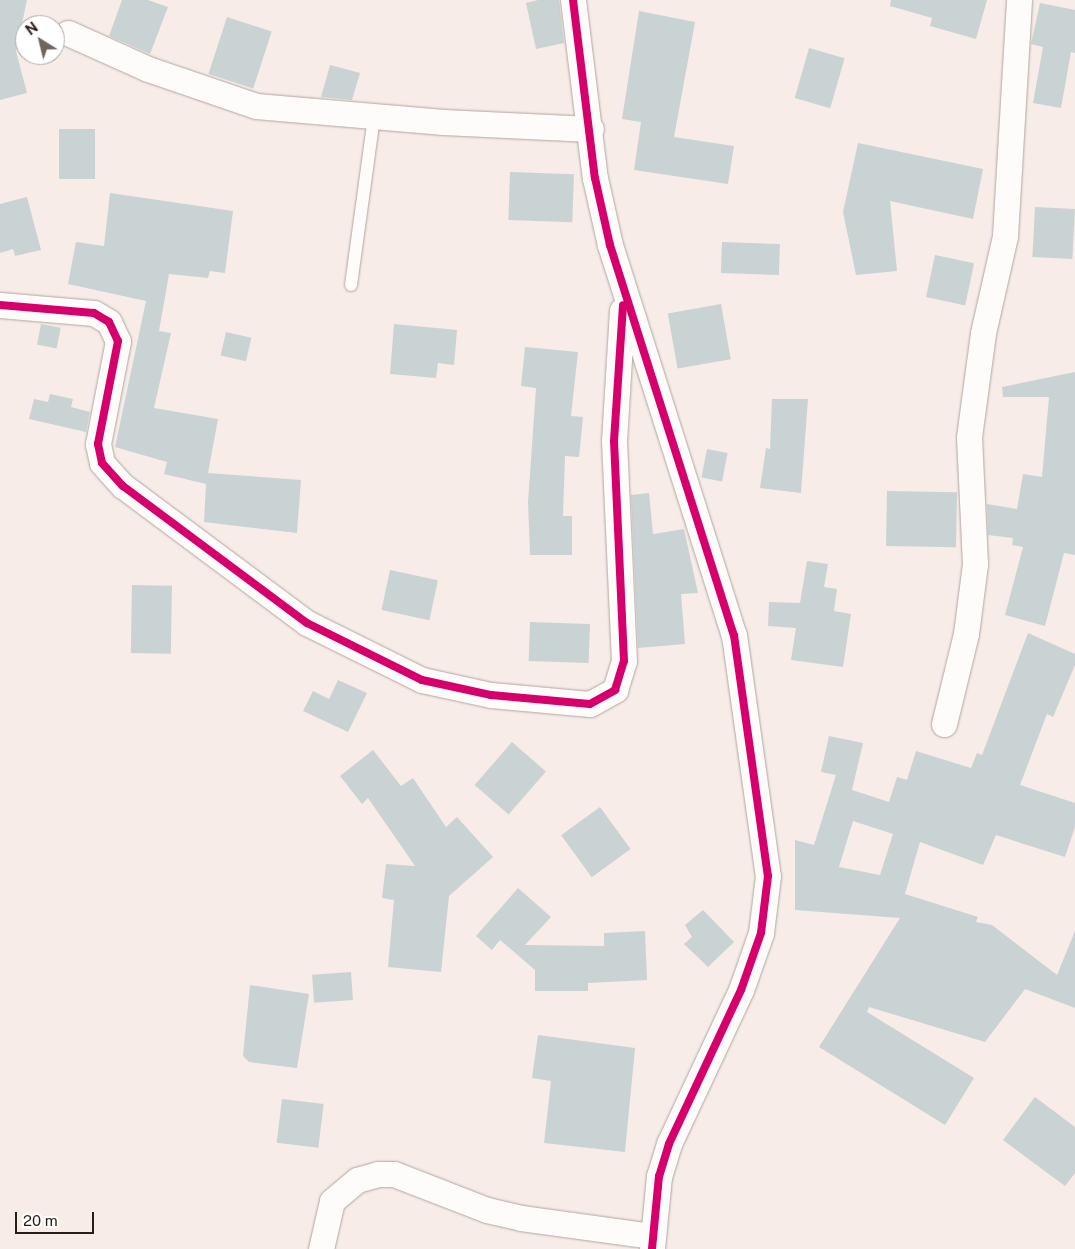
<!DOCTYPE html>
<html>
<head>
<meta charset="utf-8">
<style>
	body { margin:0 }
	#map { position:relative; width:1075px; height:1249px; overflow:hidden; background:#f7ece7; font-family:"Public Sans",sans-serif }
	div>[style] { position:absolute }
	.building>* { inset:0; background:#cad3d3; transform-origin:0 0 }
	.roads { filter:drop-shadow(0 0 1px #b1a6a1) drop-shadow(0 0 1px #b1a6a1) }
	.lane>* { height:12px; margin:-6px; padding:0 6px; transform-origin:6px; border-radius:6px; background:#fefcfb }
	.street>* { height:25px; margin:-12.5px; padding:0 12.5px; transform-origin:12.5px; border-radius:12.5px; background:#fefcfb }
	.cycleway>* { height:8px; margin:-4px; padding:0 4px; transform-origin:4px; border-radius:4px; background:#d6006c }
	span { translate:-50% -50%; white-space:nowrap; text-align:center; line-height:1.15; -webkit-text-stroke:4px #fff; paint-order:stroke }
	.north { position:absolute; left:15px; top:15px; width:50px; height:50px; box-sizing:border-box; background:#fff; border:1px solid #a9a5a3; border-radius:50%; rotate:324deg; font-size:14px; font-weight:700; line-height:20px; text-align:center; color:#291d18 }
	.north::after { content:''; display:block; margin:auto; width:18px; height:22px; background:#716560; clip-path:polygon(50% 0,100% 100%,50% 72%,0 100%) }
	.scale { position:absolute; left:15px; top:1212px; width:79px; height:22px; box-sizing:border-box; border:2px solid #291d18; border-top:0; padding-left:6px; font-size:15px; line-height:18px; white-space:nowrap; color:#291d18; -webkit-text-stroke:4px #fff; paint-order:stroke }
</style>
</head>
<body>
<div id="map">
	<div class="building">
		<div style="clip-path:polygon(0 0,27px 0,16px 51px,27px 93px,0 100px)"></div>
		<div style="clip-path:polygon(122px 0,148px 0,168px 7px,150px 54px,109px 36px)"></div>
		<div style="clip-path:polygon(538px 0,559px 0,564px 43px,536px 49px,526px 3px)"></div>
		<div style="clip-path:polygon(891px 0,987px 0,976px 39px,930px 26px,932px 18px,890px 6px)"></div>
		<div style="clip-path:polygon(1040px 3px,1075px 10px,1075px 53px,1071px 52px,1061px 108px,1033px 103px,1043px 47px,1031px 44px)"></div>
		<div style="clip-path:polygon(639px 11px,695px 22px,674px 137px,734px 146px,728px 184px,634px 170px,641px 122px,622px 119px)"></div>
		<div style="left:227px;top:17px;width:47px;height:60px;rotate:18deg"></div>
		<div style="left:809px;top:48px;width:37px;height:52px;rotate:16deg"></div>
		<div style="clip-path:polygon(330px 65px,360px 73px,352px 100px,321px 97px)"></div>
		<div style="left:59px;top:129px;width:36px;height:50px"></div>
		<div style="clip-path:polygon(858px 143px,983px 169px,973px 219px,890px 201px,897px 271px,856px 275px,843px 212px)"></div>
		<div style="left:510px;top:172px;width:64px;height:48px;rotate:2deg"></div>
		<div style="clip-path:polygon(110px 193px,233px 211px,225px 273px,210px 271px,208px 278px,169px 274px,159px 331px,171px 333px,154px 408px,218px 419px,208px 473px,301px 480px,297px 533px,204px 522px,206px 484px,164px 474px,167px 462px,115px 447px,146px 301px,68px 284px,76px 242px,104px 246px)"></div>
		<div style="clip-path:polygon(27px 197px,41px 250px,15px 256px,13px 249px,0 253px,0 204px)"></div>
		<div style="left:1035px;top:207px;width:40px;height:50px;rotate:3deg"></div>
		<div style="left:722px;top:242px;width:58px;height:31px;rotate:2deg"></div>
		<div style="left:935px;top:255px;width:40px;height:43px;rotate:12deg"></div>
		<div style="left:721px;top:304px;width:56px;height:54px;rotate:80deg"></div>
		<div style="left:41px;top:324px;width:20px;height:21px;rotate:11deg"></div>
		<div style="clip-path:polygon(394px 324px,457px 330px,454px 365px,438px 363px,436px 378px,390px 374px)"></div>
		<div style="left:226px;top:332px;width:26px;height:24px;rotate:13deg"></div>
		<div style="clip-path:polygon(525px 347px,578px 352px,571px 416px,583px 417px,579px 457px,565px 456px,563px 516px,572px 516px,572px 555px,530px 555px,528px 502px,536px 388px,521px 386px)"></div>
		<div style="clip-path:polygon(1075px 372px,1075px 555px,1064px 553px,1045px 626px,1005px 615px,1023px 547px,1012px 545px,1013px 538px,988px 535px,987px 504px,1017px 509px,1023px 474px,1042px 477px,1049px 397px,1003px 397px,1002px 387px)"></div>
		<div style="clip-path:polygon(50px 394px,73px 399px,71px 407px,90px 412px,86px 432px,29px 419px,34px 399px,48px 402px)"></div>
		<div style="clip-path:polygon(772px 399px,808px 399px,801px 493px,760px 488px,766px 448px,770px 449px)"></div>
		<div style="left:707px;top:449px;width:21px;height:29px;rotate:11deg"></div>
		<div style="left:887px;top:491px;width:70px;height:55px;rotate:1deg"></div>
		<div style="clip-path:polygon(649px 493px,653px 534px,684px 529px,698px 593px,681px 594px,685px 644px,638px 648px,631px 495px)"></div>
		<div style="clip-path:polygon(807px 561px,828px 564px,824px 587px,837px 589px,834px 611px,851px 614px,843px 667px,791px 660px,796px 628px,768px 626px,769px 602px,800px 603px)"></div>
		<div style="left:390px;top:570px;width:49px;height:41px;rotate:12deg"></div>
		<div style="left:132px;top:585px;width:40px;height:68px;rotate:1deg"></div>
		<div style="left:530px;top:622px;width:60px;height:39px;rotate:2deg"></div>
		<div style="clip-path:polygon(evenodd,1028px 633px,1075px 654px,1075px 665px,1053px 717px,1047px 714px,1020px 785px,1075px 803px,1075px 827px,1065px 857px,996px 835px,983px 865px,920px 842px,905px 894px,978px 917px,976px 922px,992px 925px,1057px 975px,1075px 931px,1075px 1008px,1025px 989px,985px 1042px,869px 1007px,867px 1012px,974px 1078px,945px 1125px,819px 1047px,900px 918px,795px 910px,795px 840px,814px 845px,836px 775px,821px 772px,829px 736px,863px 743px,852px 790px,889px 802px,897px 777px,907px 780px,916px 751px,971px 768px,977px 753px,982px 755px,1028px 633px,853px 821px,893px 834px,880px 875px,839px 867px,853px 821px)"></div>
		<div style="clip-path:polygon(338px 680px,367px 693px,348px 732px,303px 711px,313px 691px,329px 699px)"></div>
		<div style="left:512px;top:742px;width:45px;height:57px;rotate:41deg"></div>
		<div style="clip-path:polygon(373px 750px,401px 786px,413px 778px,446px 827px,457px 817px,493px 857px,449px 896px,441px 972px,388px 967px,394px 900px,382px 898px,386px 864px,415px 866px,368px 798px,362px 804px,340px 776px)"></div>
		<div style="left:600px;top:807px;width:52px;height:48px;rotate:54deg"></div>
		<div style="clip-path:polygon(518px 888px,551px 917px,525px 945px,604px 946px,604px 933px,645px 931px,647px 980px,588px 983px,588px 991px,535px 991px,535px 970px,500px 940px,492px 950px,476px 936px)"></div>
		<div style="clip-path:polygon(703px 910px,734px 942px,708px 967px,684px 944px,692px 937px,685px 925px)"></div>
		<div style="left:351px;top:972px;width:28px;height:39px;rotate:86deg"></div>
		<div style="clip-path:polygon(250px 985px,309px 994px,297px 1068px,249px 1062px,243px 1056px)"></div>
		<div style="clip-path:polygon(538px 1035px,635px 1048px,625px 1152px,544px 1143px,551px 1081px,532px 1078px)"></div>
		<div style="clip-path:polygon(1035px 1097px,1075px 1127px,1075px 1173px,1065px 1186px,1003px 1140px)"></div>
		<div style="left:282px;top:1099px;width:42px;height:44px;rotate:7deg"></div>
	</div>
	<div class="roads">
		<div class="lane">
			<div style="left:351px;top:285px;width:170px;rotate:-82.2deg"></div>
		</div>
		<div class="street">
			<div style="left:573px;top:0;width:179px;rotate:83deg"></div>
			<div style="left:595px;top:178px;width:69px;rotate:77.4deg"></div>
			<div style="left:610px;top:245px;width:409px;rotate:72.4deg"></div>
			<div style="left:734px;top:635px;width:243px;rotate:82deg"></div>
			<div style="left:768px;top:876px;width:57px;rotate:97deg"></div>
			<div style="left:761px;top:933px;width:60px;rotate:109.3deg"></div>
			<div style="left:741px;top:990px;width:170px;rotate:115.1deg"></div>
			<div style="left:669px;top:1144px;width:34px;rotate:107deg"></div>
			<div style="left:659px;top:1176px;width:73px;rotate:95.5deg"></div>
			<div style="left:68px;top:33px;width:88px;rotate:24.2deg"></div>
			<div style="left:148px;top:69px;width:114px;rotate:18.9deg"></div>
			<div style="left:256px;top:106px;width:188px;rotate:4.9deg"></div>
			<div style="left:443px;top:122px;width:148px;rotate:2.7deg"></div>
			<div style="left:0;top:305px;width:94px;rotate:4.9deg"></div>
			<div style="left:94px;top:313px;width:17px;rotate:31deg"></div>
			<div style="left:109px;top:322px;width:21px;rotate:65deg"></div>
			<div style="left:118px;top:341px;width:105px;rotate:101deg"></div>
			<div style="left:98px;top:444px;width:19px;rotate:78deg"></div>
			<div style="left:102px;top:463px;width:31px;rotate:48deg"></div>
			<div style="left:123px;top:486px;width:229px;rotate:36.7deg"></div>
			<div style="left:307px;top:623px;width:128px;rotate:26.4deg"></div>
			<div style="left:422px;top:680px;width:71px;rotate:12.3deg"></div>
			<div style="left:491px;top:695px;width:99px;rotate:5.2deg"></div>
			<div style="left:590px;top:704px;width:29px;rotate:-29deg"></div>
			<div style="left:615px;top:690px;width:30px;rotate:-73deg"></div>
			<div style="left:624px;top:661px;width:220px;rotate:-92.6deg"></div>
			<div style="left:614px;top:441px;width:131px;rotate:-86.5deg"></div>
			<div style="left:944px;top:724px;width:93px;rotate:-76.3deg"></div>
			<div style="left:966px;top:634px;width:71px;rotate:-82.7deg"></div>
			<div style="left:975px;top:564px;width:127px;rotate:-92.7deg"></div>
			<div style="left:969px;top:437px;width:105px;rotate:-82.3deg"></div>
			<div style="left:983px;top:333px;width:99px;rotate:-77.2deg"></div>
			<div style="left:1005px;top:236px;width:236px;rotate:-86.6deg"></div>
			<div style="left:321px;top:1249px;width:49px;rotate:-77.1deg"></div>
			<div style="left:332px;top:1201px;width:33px;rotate:-40deg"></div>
			<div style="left:357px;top:1180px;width:22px;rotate:-16deg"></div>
			<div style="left:378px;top:1174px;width:16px"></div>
			<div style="left:394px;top:1174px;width:100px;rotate:21.2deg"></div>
			<div style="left:487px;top:1210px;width:35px;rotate:13deg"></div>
			<div style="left:521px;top:1218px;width:133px;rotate:7.8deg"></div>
		</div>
	</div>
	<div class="cycleway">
		<div style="left:573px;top:0;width:179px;rotate:83deg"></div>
		<div style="left:595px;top:178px;width:69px;rotate:77.4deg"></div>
		<div style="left:610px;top:245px;width:409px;rotate:72.4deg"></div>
		<div style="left:734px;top:635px;width:243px;rotate:82deg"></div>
		<div style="left:768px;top:876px;width:57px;rotate:97deg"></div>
		<div style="left:761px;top:933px;width:60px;rotate:109.3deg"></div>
		<div style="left:741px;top:990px;width:170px;rotate:115.1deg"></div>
		<div style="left:669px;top:1144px;width:34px;rotate:107deg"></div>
		<div style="left:659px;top:1176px;width:73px;rotate:95.5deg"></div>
		<div style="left:0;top:305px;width:94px;rotate:4.9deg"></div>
		<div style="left:94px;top:313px;width:17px;rotate:31deg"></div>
		<div style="left:109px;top:322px;width:21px;rotate:65deg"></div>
		<div style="left:118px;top:341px;width:105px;rotate:101deg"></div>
		<div style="left:98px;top:444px;width:19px;rotate:78deg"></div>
		<div style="left:102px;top:463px;width:31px;rotate:48deg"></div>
		<div style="left:123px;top:486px;width:229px;rotate:36.7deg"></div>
		<div style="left:307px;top:623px;width:128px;rotate:26.4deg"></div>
		<div style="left:422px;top:680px;width:71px;rotate:12.3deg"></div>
		<div style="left:491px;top:695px;width:99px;rotate:5.2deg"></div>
		<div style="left:590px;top:704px;width:29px;rotate:-29deg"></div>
		<div style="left:615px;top:690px;width:30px;rotate:-73deg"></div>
		<div style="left:624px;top:661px;width:220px;rotate:-92.6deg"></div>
		<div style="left:614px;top:441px;width:136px;rotate:-86.2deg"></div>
	</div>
	<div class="north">N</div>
	<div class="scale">20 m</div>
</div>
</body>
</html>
